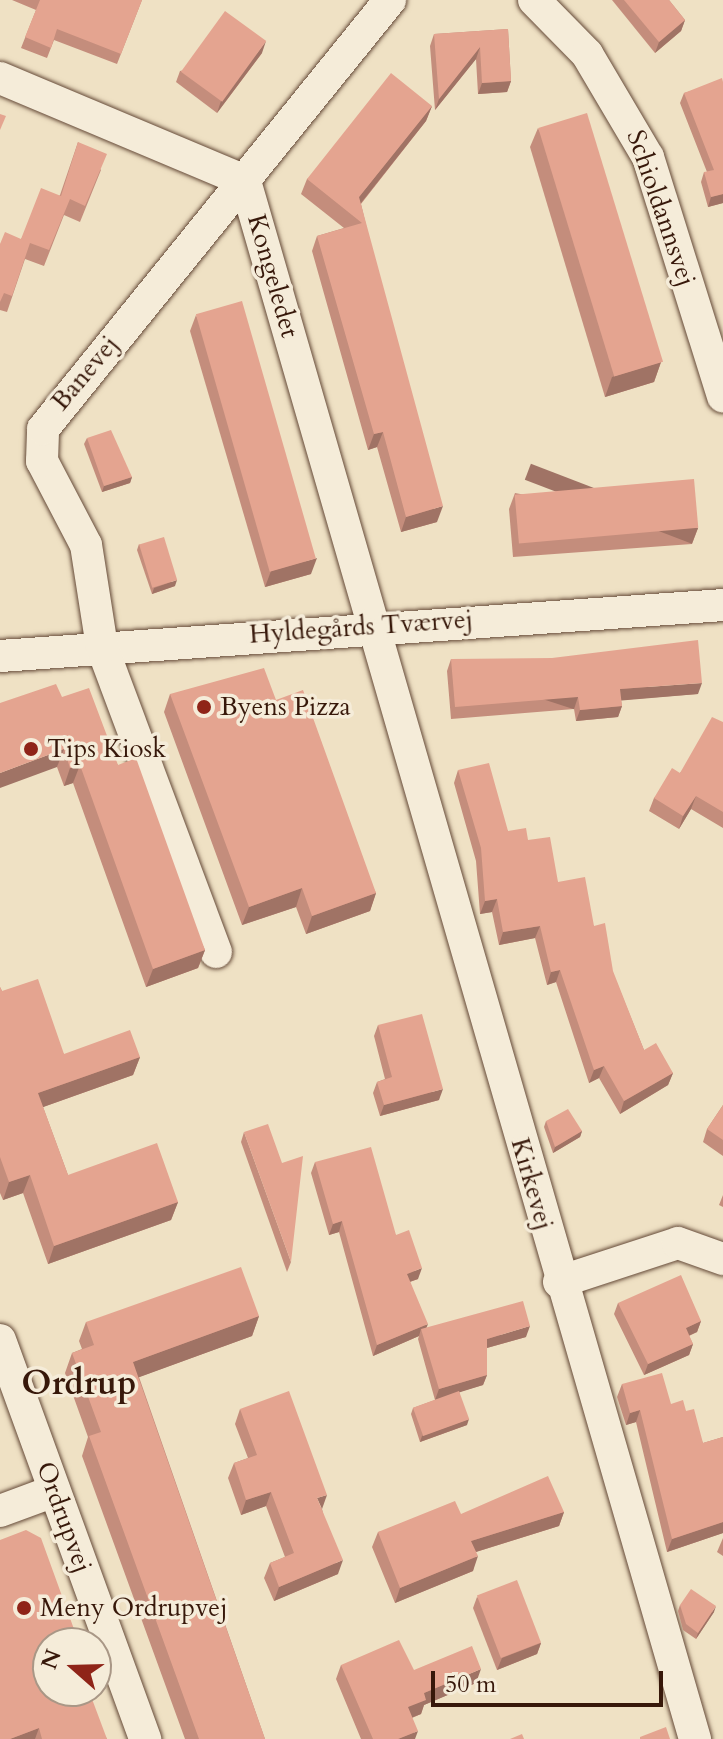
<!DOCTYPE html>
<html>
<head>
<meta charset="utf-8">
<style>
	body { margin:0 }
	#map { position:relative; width:723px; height:1739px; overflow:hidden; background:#efe1c4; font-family:Cardo,serif }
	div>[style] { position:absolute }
	.roads { filter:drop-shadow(0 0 2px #654a38) drop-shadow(0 0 2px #654a38) }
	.minor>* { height:32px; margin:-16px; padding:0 16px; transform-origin:16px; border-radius:16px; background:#f5ecd9 }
	.wall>* { inset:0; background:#c48d7c }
	.shaded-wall>* { inset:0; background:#a07365; transform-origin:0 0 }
	.building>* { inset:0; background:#e4a490; transform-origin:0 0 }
	.dots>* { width:22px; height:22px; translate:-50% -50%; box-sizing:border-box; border:4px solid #f5ecd9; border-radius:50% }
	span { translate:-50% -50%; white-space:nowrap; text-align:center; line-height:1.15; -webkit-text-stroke:7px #f5ecd9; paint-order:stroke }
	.street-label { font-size:26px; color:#37180a }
	.poi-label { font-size:26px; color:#37180a }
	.left { translate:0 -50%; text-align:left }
	.district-label { font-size:34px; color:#37180a; font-weight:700 }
	.north { position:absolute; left:32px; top:1627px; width:80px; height:80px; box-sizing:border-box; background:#f5ecd9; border:2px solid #a99786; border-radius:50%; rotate:290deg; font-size:22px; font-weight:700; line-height:32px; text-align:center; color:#37180a }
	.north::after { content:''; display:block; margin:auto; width:28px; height:36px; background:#8f2418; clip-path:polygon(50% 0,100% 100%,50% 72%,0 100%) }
	.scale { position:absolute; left:431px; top:1671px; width:232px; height:36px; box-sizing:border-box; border:4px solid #37180a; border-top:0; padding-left:10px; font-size:24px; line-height:28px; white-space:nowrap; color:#37180a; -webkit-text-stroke:6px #f5ecd9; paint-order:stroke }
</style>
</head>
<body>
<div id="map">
	<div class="roads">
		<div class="minor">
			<div style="left:534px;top:0;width:76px;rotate:45.5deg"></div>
			<div style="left:587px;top:54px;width:120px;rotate:59.4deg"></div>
			<div style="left:648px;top:157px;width:251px;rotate:72.6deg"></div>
			<div style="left:0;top:78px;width:266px;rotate:22.8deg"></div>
			<div style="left:245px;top:181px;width:1622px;rotate:73.89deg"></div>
			<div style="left:0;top:656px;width:725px;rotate:-4.03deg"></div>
			<div style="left:216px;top:952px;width:326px;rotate:-110.5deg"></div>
			<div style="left:102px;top:647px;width:103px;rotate:-98.9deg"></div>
			<div style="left:86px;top:545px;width:95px;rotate:-117.6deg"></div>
			<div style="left:42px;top:461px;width:32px;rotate:-88deg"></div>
			<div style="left:43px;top:429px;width:552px;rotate:-51.03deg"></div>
			<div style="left:559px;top:1282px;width:125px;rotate:-18.1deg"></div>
			<div style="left:678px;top:1243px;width:48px;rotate:19.6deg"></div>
			<div style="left:0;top:1340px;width:425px;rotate:70deg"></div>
			<div style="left:0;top:1511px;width:58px;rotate:-20.3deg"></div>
		</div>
	</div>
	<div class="wall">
		<div style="clip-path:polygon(12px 0,142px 0,117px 64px,54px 40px,47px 58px,21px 48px,36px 10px)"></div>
		<div style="clip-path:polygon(612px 0,669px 0,685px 20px,681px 31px,655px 53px)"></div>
		<div style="clip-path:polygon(508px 29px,511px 81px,507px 92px,478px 94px,476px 59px,435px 110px,430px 46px,434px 34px)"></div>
		<div style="clip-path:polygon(262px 53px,217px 113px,176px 82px,180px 71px)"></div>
		<div style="clip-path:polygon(723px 82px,723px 203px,708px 207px,701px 182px,704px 172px,707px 172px,680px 103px,684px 93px)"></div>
		<div style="clip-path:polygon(432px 106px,426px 121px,361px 204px,437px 522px,401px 532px,377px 447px,368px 450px,312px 251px,317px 236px,344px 228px,301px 194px,307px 179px)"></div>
		<div style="clip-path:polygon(538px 128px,661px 362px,654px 382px,605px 397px,530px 147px)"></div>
		<div style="clip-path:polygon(78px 142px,101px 170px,80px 222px,64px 215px,44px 266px,25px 259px,7px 312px,0 310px,0 244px,21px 239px,60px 195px)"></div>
		<div style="clip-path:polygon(196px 315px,311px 574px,265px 587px,190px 331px)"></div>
		<div style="clip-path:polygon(87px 438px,132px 477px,130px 483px,102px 492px,84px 444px)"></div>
		<div style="clip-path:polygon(515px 493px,698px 528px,692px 544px,513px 557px,509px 509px)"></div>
		<div style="clip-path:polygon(139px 544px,175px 586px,152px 594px,137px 550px)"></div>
		<div style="clip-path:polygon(451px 659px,698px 694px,621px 700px,622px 706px,618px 717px,576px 721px,574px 709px,451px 719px,447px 671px)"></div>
		<div style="clip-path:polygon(170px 694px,276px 700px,376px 893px,370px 911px,306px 934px,296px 907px,242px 925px,164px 712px)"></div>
		<div style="clip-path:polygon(62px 697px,118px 765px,205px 950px,198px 968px,146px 987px,73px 783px,64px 786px,57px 767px)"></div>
		<div style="clip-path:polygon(723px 722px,723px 828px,691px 809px,679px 829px,649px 811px,654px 798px,680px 773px)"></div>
		<div style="clip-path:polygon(458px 770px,508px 831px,528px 840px,558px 882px,594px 926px,644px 1050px,673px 1073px,668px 1085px,620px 1114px,599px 1078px,589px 1083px,556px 982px,547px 985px,535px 938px,499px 945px,492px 912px,480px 914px,476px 861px,454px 783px)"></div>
		<div style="clip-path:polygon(0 987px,2px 991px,64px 1054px,140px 1057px,133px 1075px,43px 1107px,68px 1175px,178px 1202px,171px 1220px,48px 1264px,23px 1193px,3px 1200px,0 1193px)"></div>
		<div style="clip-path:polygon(378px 1025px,439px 1100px,380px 1116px,373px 1093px,377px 1082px,385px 1079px,374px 1036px)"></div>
		<div style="clip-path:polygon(723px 1105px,723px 1156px,703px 1142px,707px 1129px)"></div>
		<div style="clip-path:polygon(546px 1121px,582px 1131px,580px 1137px,553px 1153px,544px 1127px)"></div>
		<div style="clip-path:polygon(244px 1132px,291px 1262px,287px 1272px,241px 1142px)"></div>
		<div style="clip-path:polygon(315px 1162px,396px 1235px,418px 1279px,410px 1282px,426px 1328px,526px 1337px,487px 1348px,487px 1375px,483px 1385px,459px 1392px,467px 1425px,420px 1442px,411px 1414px,413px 1408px,435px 1400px,418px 1339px,419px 1336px,373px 1356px,339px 1232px,329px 1235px,311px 1173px)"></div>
		<div style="clip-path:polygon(723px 1195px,723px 1207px,719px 1205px)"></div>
		<div style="clip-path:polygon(618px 1303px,701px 1321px,697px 1332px,689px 1336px,693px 1344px,689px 1355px,644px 1375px,614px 1314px)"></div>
		<div style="clip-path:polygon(259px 1316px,252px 1336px,139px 1377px,265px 1739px,185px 1739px,82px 1456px,88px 1437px,65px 1373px,72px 1353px,82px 1349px,79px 1341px,86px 1322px)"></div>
		<div style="clip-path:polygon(622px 1384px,686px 1411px,703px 1443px,723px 1437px,723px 1533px,667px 1552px,636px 1422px,626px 1425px,617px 1397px)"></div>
		<div style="clip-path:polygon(240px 1409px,322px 1509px,338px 1574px,274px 1601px,264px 1578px,270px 1563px,285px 1557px,266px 1506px,241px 1515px,228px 1478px,234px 1463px,248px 1458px,235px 1424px)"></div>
		<div style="clip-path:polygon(564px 1512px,559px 1526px,476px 1552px,473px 1571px,395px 1603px,372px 1547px,378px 1532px,461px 1514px)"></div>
		<div style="clip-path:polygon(723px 1538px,723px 1556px,717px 1552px)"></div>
		<div style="clip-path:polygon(477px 1597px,541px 1643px,537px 1654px,497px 1670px,473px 1608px)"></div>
		<div style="clip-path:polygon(680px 1605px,714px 1612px,696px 1639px,683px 1630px,678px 1611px)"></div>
		<div style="clip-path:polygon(48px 1643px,107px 1739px,0 1739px)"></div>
		<div style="clip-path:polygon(341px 1665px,414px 1670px,476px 1683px,424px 1705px,421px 1714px,412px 1718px,415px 1739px,361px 1739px,336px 1679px)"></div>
	</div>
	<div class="shaded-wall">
		<div style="clip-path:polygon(685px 20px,681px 31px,655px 53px,659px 42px)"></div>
		<div style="clip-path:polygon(266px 41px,262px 53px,217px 113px,221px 101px)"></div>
		<div style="clip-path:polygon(480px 47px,476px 59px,435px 110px,439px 99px)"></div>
		<div style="clip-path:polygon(511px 81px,507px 92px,478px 94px,482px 83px)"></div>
		<div style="clip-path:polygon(432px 106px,426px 121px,353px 213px,359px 197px)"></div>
		<div style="clip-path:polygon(723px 194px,723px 203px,708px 207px,711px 197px)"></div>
		<div style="clip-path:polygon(661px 362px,654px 382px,605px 397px,612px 377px)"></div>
		<div style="clip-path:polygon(383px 432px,377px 447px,368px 450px,374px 434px)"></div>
		<div style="clip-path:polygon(132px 477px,130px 483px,102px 492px,104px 486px)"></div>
		<div style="clip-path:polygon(443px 506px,437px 522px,401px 532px,406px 517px)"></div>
		<div style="left:698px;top:528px;width:17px;height:179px;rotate:111deg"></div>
		<div style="clip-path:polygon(317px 558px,311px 574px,265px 587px,271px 571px)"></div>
		<div style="clip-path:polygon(177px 580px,175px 586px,152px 594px,154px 588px)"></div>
		<div style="clip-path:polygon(702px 683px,698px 694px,616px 701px,620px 689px)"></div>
		<div style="left:578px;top:697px;width:13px;height:123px;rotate:108deg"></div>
		<div style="clip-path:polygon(622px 706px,618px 717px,576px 721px,580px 710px)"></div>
		<div style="clip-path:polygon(64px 749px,57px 767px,0 788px,0 773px)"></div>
		<div style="clip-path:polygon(80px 765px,73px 783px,64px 786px,70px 768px)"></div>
		<div style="clip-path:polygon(696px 796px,691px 809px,679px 829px,683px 816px)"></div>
		<div style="clip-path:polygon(302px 888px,296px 907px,242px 925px,249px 907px)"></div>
		<div style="clip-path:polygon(376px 893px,370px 911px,306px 934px,312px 916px)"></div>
		<div style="clip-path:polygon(497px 899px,492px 912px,480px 914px,485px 901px)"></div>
		<div style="clip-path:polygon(540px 926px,535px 938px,499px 945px,503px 932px)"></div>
		<div style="clip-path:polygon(205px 950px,198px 968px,146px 987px,153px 969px)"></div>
		<div style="clip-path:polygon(560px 970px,556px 982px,547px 985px,551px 972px)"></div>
		<div style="clip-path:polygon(140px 1057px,133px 1075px,32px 1111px,38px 1093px)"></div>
		<div style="clip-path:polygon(604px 1066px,599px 1078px,589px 1083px,594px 1070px)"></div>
		<div style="clip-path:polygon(673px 1073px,668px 1085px,620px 1114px,624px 1101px)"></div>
		<div style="clip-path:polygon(443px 1089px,439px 1100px,380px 1116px,384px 1105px)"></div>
		<div style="clip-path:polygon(582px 1131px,580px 1137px,553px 1153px,555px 1147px)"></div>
		<div style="clip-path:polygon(30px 1175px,23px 1193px,3px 1200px,9px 1182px)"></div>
		<div style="clip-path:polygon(178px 1202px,171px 1220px,48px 1264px,54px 1246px)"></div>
		<div style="clip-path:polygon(342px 1221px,339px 1232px,329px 1235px,333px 1224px)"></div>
		<div style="clip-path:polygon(422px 1268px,418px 1279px,403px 1284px,407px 1274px)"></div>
		<div style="clip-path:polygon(259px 1316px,252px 1336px,126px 1382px,133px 1362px)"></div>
		<div style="clip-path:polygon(701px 1321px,697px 1332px,681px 1339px,686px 1328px)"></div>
		<div style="clip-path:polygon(428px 1324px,424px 1334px,421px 1329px,419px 1336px,373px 1356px,377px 1345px)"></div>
		<div style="clip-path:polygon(530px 1326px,526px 1337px,483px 1349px,487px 1339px)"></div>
		<div style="clip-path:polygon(693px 1344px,689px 1355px,644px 1375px,648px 1364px)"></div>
		<div style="clip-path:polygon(487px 1375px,483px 1385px,435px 1400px,439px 1389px)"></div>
		<div style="clip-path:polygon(640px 1410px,636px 1422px,626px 1425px,630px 1413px)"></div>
		<div style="clip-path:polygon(469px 1419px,467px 1425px,420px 1442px,422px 1436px)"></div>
		<div style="clip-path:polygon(271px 1492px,266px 1506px,241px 1515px,246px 1500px)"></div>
		<div style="clip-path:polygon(327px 1495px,322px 1509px,317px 1498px)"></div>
		<div style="clip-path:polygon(564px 1512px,559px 1526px,466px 1555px,471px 1541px)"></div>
		<div style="clip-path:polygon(723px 1522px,723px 1533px,667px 1552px,672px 1539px)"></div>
		<div style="clip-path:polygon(478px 1556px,473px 1571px,395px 1603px,400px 1588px)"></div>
		<div style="clip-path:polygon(343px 1560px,338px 1574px,274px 1601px,279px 1587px)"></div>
		<div style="clip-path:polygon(716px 1606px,714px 1612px,696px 1639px,698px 1633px)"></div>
		<div style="clip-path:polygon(541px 1643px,537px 1654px,497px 1670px,502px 1658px)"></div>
		<div style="clip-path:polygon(481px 1669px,476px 1683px,424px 1705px,421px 1714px,403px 1721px,408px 1707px,424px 1693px)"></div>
		<div style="clip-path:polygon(39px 1728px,35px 1739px,10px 1739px)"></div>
		<div style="clip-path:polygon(418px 1731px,415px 1739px,398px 1739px)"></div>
	</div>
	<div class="building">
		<div style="clip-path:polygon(40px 0,142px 0,121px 54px,57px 29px,51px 48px,25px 37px)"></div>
		<div style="clip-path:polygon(624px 0,669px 0,685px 20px,659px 42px)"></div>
		<div style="left:225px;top:11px;width:51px;height:75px;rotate:36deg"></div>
		<div style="clip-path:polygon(508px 29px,511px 81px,482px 83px,480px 47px,439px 99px,434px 34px)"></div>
		<div style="clip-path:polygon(391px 73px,432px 106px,359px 197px,443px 506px,406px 517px,383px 432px,374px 434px,317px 236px,362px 223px,307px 179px)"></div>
		<div style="clip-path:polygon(722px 78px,723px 82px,723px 194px,711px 197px,704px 172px,714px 170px,684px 93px)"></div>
		<div style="left:587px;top:113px;width:260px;height:51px;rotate:73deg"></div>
		<div style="clip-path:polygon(0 114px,6px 116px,0 130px)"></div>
		<div style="clip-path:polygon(78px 142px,107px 154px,85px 206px,70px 199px,49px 250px,30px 243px,12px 296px,4px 293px,0 302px,0 244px,5px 232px,21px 239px,41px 188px,61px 196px)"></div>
		<div style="left:242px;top:301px;width:268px;height:48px;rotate:74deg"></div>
		<div style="clip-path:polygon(111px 430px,132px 477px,104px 486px,87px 438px)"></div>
		<div style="left:694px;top:479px;width:49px;height:180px;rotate:85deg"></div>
		<div style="left:164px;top:537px;width:45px;height:26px;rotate:73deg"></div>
		<div style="clip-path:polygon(698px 640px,702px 683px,620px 689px,622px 706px,580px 710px,578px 697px,455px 707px,451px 659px,552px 658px)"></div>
		<div style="clip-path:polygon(264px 668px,276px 700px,303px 690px,376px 893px,312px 916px,302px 888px,249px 907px,170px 694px)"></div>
		<div style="clip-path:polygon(56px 684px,62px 697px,89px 688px,118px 765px,136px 758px,205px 950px,153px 969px,80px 765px,70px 768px,64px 749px,0 773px,0 703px)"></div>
		<div style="clip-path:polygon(712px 717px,723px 722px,723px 812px,696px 796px,683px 816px,654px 798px,672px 768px,680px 773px)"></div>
		<div style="clip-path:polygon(489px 763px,508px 831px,526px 828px,528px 840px,550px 837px,558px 882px,585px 877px,594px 926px,605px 923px,613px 971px,644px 1050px,656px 1043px,673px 1073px,624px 1101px,604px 1066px,594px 1070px,560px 970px,551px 972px,540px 926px,503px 932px,497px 899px,485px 901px,481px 848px,458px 770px)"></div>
		<div style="clip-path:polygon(38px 979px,64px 1054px,130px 1030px,140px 1057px,38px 1093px,68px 1175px,157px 1143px,178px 1202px,54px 1246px,30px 1175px,9px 1182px,0 1157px,0 987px,2px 991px)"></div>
		<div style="clip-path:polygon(422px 1014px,443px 1089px,384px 1105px,377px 1082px,392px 1077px,378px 1025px)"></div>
		<div style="clip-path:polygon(723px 1105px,723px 1140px,707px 1129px)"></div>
		<div style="clip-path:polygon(568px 1109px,582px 1131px,555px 1147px,546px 1121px)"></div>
		<div style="clip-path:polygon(268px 1124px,282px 1163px,303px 1156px,291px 1262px,244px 1132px)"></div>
		<div style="clip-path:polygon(371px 1147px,396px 1235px,409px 1230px,422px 1268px,407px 1274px,428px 1324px,377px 1345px,342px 1221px,333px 1224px,315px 1162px)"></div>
		<div style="clip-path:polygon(241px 1267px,259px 1316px,133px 1362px,265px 1739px,199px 1739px,89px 1436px,101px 1432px,72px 1353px,94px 1345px,86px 1322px)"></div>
		<div style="clip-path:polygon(681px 1275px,701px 1321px,686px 1328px,693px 1344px,648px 1364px,618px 1303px)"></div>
		<div style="clip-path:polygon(523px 1301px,530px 1326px,487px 1339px,487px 1375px,439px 1389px,421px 1329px)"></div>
		<div style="clip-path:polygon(662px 1373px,671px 1404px,683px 1400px,686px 1411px,694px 1409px,703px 1443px,723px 1437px,723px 1522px,672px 1539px,640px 1410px,630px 1413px,622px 1384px)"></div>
		<div style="clip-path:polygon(289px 1391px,327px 1495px,317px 1498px,343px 1560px,279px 1587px,270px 1563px,294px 1553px,271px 1492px,246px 1500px,234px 1463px,257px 1455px,240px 1409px)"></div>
		<div style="left:459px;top:1391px;width:30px;height:49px;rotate:70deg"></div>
		<div style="clip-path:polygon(548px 1476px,564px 1512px,471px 1541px,478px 1556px,400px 1588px,378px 1532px,455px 1501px,461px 1514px)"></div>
		<div style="clip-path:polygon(26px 1530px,41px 1538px,79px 1643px,48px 1643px,48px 1691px,89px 1691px,107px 1739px,42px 1739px,39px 1728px,10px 1739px,0 1739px,0 1540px)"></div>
		<div style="left:517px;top:1580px;width:67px;height:43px;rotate:69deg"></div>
		<div style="clip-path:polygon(691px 1589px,716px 1606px,698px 1633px,686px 1624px,680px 1605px)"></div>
		<div style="clip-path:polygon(399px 1640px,414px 1670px,472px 1646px,481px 1669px,424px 1693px,426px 1700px,408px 1707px,418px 1731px,398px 1739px,373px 1739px,341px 1665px)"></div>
		<div style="clip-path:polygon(666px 1727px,670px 1739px,640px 1739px,640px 1737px)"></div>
		<div style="clip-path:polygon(522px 1734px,524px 1739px,510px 1739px)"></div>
	</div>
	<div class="dots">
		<div style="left:204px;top:707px;background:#8f2418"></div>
		<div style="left:31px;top:749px;background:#8f2418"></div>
		<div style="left:24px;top:1608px;background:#8f2418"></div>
	</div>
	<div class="street-label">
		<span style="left:661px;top:208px;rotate:71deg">Schioldannsvej</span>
		<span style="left:273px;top:276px;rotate:74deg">Kongeledet</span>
		<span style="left:85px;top:373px;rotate:-50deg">Banevej</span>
		<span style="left:361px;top:627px;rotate:-4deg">Hyldegårds Tværvej</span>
		<span style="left:532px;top:1184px;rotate:74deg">Kirkevej</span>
		<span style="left:64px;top:1517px;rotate:70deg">Ordrupvej</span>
	</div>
	<div class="poi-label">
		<span class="left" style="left:220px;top:707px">Byens Pizza</span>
		<span class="left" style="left:47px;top:749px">Tips Kiosk</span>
		<span class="left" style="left:40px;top:1608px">Meny Ordrupvej</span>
	</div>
	<div class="district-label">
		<span style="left:79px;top:1384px">Ordrup</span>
	</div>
	<div class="north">N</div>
	<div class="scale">50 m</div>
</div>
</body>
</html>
